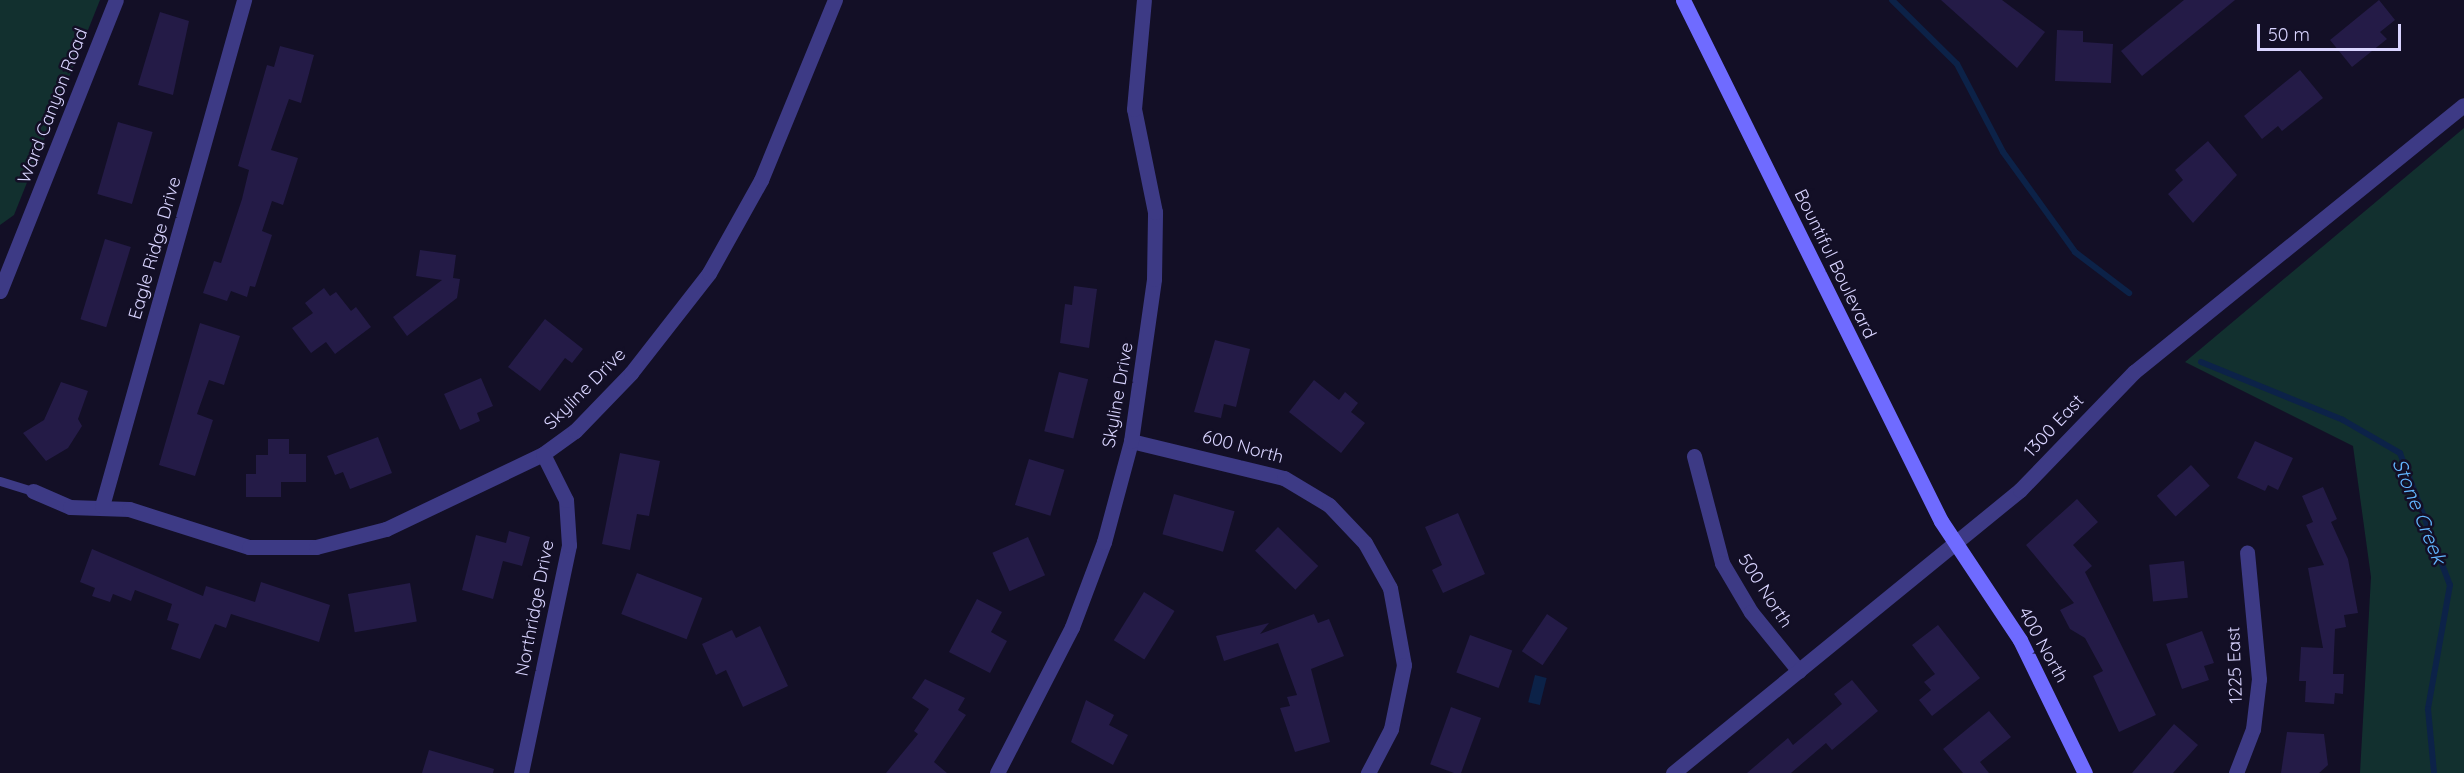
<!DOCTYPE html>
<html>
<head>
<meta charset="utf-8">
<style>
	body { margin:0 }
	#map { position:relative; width:2464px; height:773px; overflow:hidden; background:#130f26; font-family:Quicksand,sans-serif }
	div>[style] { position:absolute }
	.green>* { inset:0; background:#12302f }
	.water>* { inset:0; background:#0c2248; transform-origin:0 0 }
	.stream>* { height:6px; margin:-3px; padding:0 3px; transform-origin:3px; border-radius:3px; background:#0c2248 }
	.building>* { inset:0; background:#241b47; transform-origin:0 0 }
	.service>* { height:9px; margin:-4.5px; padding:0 4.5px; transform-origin:4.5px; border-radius:4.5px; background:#3d3a85 }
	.minor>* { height:15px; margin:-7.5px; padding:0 7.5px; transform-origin:7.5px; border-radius:7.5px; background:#3d3a85 }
	.secondary>* { height:15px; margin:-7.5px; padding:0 7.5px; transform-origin:7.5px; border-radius:7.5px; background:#6f6bff }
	span { translate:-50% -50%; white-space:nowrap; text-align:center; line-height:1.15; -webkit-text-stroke:5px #130f26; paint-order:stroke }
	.street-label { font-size:18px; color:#d9d4ff }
	.water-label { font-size:20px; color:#62b6ff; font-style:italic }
	.scale { position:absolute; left:2257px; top:24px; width:144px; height:27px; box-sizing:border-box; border:3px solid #d9d4ff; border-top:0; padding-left:8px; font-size:18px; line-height:21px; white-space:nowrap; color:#d9d4ff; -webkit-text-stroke:4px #130f26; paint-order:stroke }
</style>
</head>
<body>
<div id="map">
	<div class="green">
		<div style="clip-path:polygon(0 0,100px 0,14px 215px,0 225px)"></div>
		<div style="clip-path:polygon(2464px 128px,2464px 773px,2360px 773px,2371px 577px,2353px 446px,2185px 362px)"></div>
	</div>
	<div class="water">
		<div style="left:1535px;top:675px;width:12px;height:28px;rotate:14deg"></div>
	</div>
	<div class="stream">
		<div style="left:1892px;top:0;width:91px;rotate:44.6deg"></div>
		<div style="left:1957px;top:64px;width:99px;rotate:62.4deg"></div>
		<div style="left:2003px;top:152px;width:123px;rotate:54.2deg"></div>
		<div style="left:2075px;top:252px;width:68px;rotate:37.2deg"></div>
		<div style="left:2201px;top:362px;width:153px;rotate:22.2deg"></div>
		<div style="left:2343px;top:420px;width:66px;rotate:30.1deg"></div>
		<div style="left:2400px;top:453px;width:141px;rotate:69.3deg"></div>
		<div style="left:2450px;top:585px;width:126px;rotate:100.1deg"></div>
		<div style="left:2428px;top:709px;width:64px;rotate:84.6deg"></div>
	</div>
	<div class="building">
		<div style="clip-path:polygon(1941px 0,2002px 0,2045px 32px,2017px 68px)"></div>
		<div style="clip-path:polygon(2184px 0,2235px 0,2142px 76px,2121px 51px)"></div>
		<div style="clip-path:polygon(2379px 0,2395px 20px,2380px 32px,2387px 39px,2352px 67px,2330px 40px)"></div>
		<div style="clip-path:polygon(160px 12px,189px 21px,173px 95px,138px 85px)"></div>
		<div style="clip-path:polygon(2057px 30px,2083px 31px,2083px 42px,2113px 44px,2111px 83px,2055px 81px)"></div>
		<div style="clip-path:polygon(280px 46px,314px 55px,301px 103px,289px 99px,271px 150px,298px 158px,283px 205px,272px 201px,262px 231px,272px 235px,255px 287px,250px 286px,247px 297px,231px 291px,227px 301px,203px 293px,214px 261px,221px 263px,242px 199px,249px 170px,238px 166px,267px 65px,274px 67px)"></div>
		<div style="clip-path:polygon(2300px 70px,2323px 98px,2282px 131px,2278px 126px,2262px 139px,2244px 116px)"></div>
		<div style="left:118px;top:122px;width:36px;height:75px;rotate:16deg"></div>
		<div style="clip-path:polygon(2208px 141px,2237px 175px,2193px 223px,2168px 194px,2183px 180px,2175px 170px)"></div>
		<div style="left:105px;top:239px;width:27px;height:84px;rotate:17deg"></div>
		<div style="clip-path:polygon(420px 250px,456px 255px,453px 278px,460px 279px,457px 298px,407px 336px,393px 317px,442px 280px,416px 276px)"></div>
		<div style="clip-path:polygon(1074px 286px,1097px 289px,1089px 348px,1060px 343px,1065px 304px,1072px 305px)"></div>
		<div style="clip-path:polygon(324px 288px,330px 296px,336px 292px,351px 311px,356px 307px,371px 327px,335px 354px,326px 342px,311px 353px,292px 328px,313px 313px,305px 303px)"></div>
		<div style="clip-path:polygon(545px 319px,583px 349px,572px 363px,565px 358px,540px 391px,508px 367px)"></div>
		<div style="clip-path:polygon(200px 323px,240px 336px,224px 385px,209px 380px,197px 414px,213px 420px,195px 476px,159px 465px)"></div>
		<div style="clip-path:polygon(1215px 340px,1250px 349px,1236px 407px,1224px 404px,1221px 418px,1194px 412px)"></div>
		<div style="left:1059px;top:372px;width:30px;height:61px;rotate:14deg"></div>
		<div style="clip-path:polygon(481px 378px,493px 406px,477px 413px,480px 421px,460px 430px,444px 394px)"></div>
		<div style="clip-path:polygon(1314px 380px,1339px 400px,1345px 392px,1358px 403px,1351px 412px,1365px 423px,1341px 453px,1289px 412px)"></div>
		<div style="clip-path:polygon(61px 382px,88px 391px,78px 419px,82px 426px,68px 448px,46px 461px,23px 433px,44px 420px)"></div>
		<div style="clip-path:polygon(378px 437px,392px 473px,350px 489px,343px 472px,335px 475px,327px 456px)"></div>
		<div style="clip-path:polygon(268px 439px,289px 439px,289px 454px,306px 454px,306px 482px,281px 482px,281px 497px,246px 497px,246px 474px,256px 474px,256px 455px,268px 455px)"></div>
		<div style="clip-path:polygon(2255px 441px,2293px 458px,2278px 490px,2268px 485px,2265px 491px,2237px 478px)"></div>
		<div style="clip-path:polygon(620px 453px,660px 461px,649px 516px,637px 514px,630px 550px,602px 544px)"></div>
		<div style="left:1029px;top:459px;width:37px;height:48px;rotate:17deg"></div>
		<div style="left:2191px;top:465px;width:28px;height:46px;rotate:48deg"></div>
		<div style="clip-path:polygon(2323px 487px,2337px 519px,2331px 522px,2348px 559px,2358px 613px,2344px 615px,2346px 627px,2335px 629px,2333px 674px,2344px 674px,2343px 694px,2335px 693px,2334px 704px,2305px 702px,2306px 681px,2299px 681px,2301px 647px,2323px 648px,2308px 568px,2324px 565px,2306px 525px,2313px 522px,2302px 496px)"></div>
		<div style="left:1174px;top:494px;width:63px;height:42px;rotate:16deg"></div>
		<div style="clip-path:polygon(2077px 499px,2098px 522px,2073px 545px,2092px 566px,2085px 572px,2156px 715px,2119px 732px,2093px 676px,2103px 671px,2085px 638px,2070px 629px,2060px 610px,2074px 603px,2026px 545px)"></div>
		<div style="clip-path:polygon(1458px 513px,1485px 574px,1443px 593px,1432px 570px,1442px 565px,1425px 527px)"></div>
		<div style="left:1278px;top:527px;width:56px;height:33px;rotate:44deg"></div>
		<div style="clip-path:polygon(509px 531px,530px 537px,522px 566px,503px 561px,493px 599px,462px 590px,476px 535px,506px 543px)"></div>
		<div style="left:1028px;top:537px;width:42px;height:39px;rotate:66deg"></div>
		<div style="clip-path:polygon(92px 549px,203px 596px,206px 586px,255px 602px,261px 582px,330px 605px,319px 642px,231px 614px,226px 628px,215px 624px,200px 659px,171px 649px,179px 624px,167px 620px,172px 604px,135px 590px,131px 601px,113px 594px,110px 602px,92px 596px,95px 588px,80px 582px)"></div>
		<div style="left:2184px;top:561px;width:37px;height:35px;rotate:84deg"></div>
		<div style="left:637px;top:573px;width:70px;height:44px;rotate:21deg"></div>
		<div style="left:410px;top:583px;width:39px;height:63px;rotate:80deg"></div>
		<div style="left:1144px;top:592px;width:36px;height:57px;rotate:32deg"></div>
		<div style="clip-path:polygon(977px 599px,1002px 612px,991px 632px,1007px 641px,990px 673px,949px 652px)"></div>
		<div style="clip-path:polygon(1314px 614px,1318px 623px,1329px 619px,1344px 656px,1311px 669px,1330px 742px,1295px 752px,1280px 708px,1290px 706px,1287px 697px,1297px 695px,1278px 643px,1224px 661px,1216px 636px,1269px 623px,1260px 634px)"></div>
		<div style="left:1547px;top:614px;width:25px;height:45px;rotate:34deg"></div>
		<div style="clip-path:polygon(1938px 625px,1980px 678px,1932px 716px,1919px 700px,1931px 690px,1924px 682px,1935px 674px,1912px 645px)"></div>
		<div style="clip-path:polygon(760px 626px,788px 686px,743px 707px,726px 670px,716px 675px,702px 644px,732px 630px,736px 638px)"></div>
		<div style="clip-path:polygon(2202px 631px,2214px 663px,2204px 666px,2209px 680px,2182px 689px,2166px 644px)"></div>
		<div style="left:1470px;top:635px;width:45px;height:40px;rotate:20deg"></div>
		<div style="clip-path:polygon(925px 679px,965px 698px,958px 710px,966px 715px,934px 762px,947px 773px,886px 773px,918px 734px,914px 731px,929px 709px,912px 698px)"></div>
		<div style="clip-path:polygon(1852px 680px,1878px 711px,1832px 750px,1826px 743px,1791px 773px,1747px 773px,1788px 738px,1793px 745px,1842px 704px,1834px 694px)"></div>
		<div style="clip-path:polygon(1086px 700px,1114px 715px,1109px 725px,1128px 735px,1113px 765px,1071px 742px)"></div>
		<div style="left:1451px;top:707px;width:32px;height:61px;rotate:20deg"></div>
		<div style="clip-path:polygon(1989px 711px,2011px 737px,1980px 762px,1989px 773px,1963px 773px,1943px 749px)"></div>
		<div style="clip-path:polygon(2174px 724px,2198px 745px,2173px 773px,2132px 773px)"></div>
		<div style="clip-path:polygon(2287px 732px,2324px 734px,2328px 765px,2319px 773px,2281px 773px)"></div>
		<div style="clip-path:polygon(429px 750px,494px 769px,493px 773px,422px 773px)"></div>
	</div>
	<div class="service">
		<div style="left:0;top:481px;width:34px;rotate:17deg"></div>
	</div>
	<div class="minor">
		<div style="left:0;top:291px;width:313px;rotate:-68.3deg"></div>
		<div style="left:1131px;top:441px;width:157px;rotate:13.6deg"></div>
		<div style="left:1284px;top:478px;width:52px;rotate:31deg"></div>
		<div style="left:1329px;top:505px;width:52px;rotate:46.5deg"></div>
		<div style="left:1365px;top:543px;width:51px;rotate:60.9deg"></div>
		<div style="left:1390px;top:588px;width:78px;rotate:79.7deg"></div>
		<div style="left:1404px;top:665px;width:65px;rotate:101.5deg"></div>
		<div style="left:1391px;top:729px;width:50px;rotate:117.6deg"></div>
		<div style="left:1694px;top:456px;width:111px;rotate:75.3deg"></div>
		<div style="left:1722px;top:563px;width:57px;rotate:59.4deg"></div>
		<div style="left:1751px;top:612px;width:76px;rotate:50.9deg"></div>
		<div style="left:33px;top:491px;width:40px;rotate:23.4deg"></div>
		<div style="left:70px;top:507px;width:59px;rotate:1.9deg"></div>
		<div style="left:129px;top:509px;width:126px;rotate:17.6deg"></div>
		<div style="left:249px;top:547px;width:67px"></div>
		<div style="left:316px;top:547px;width:72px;rotate:-14.4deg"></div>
		<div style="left:386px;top:529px;width:174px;rotate:-25.5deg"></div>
		<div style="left:543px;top:454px;width:39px;rotate:-36deg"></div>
		<div style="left:575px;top:431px;width:81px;rotate:-46deg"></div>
		<div style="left:631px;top:373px;width:127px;rotate:-52deg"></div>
		<div style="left:709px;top:273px;width:107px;rotate:-60.8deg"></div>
		<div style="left:761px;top:180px;width:195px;rotate:-67.7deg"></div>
		<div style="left:102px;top:506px;width:526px;rotate:-74.32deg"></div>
		<div style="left:521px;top:773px;width:233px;rotate:-78.1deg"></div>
		<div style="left:569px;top:545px;width:45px;rotate:-93.8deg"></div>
		<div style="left:566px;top:500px;width:51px;rotate:-116.6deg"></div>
		<div style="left:997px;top:773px;width:164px;rotate:-62.8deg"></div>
		<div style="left:1072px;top:627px;width:91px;rotate:-69.4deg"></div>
		<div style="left:1104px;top:542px;width:105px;rotate:-75deg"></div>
		<div style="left:1131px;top:441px;width:164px;rotate:-81.9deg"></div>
		<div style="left:1154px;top:279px;width:67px;rotate:-89.1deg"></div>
		<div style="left:1155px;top:212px;width:105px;rotate:-101.5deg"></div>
		<div style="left:1134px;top:109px;width:109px;rotate:-84.8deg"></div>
		<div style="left:1673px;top:773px;width:448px;rotate:-39.2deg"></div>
		<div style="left:2020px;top:490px;width:164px;rotate:-46deg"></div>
		<div style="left:2134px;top:372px;width:424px;rotate:-39deg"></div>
		<div style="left:2236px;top:773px;width:47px;rotate:-68.9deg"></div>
		<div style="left:2253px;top:729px;width:50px;rotate:-83.2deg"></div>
		<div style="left:2259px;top:679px;width:127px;rotate:-95.4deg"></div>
	</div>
	<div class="secondary">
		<div style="left:1683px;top:0;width:581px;rotate:63.66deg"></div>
		<div style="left:1941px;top:521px;width:143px;rotate:56.4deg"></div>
		<div style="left:2020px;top:640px;width:148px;rotate:64deg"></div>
	</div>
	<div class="street-label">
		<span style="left:53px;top:106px;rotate:-69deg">Ward Canyon Road</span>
		<span style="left:155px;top:248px;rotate:-74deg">Eagle Ridge Drive</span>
		<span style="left:1835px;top:264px;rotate:64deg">Bountiful Boulevard</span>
		<span style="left:585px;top:389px;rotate:-45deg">Skyline Drive</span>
		<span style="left:1118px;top:395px;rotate:-80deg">Skyline Drive</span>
		<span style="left:2054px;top:426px;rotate:-47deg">1300 East</span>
		<span style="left:1243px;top:447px;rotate:15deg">600 North</span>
		<span style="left:1765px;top:591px;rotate:57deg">500 North</span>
		<span style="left:535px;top:608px;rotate:-79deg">Northridge Drive</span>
		<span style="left:2043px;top:645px;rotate:61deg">400 North</span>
		<span style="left:2235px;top:665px;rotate:-92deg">1225 East</span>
	</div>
	<div class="water-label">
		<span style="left:2420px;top:511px;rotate:68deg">Stone Creek</span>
	</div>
	<div class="scale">50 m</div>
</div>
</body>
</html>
